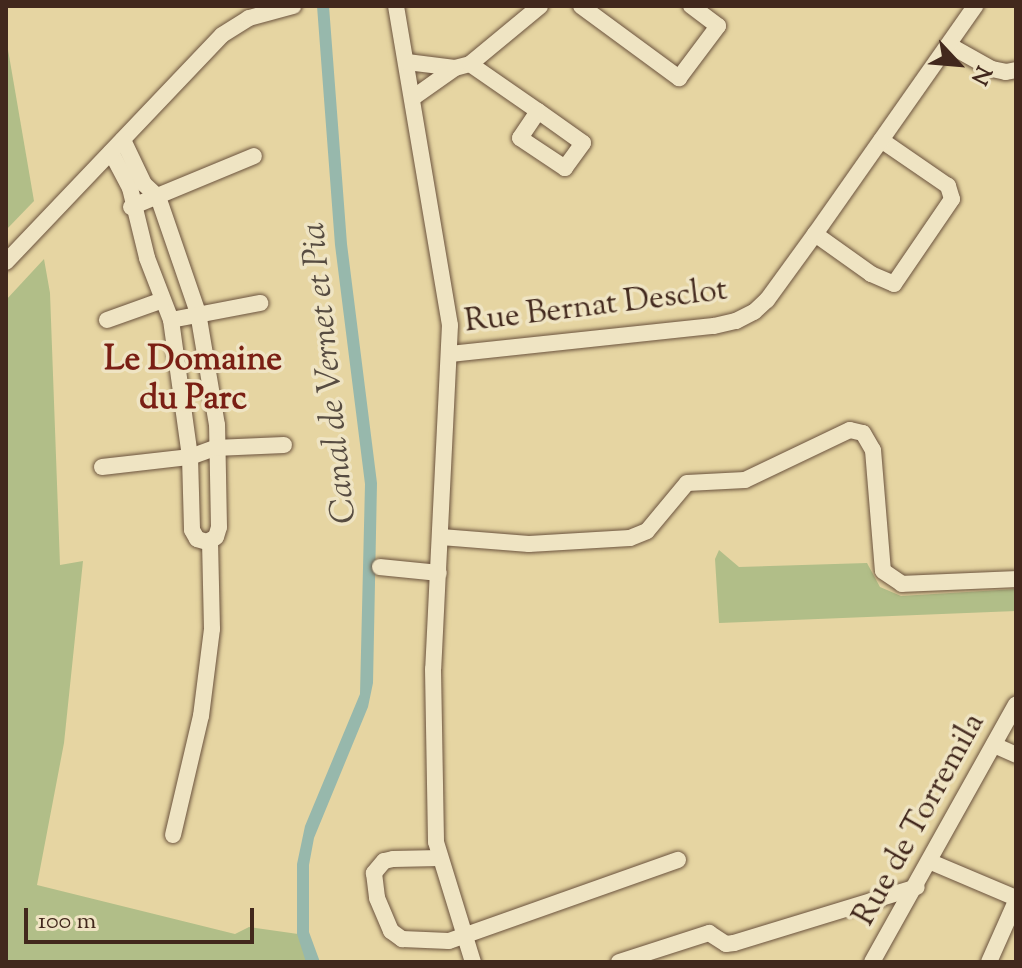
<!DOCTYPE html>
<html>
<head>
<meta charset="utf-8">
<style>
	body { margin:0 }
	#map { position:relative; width:1022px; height:968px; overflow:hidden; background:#e6d5a2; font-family:"Sorts Mill Goudy",serif }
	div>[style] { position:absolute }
	.green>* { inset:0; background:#b1be88 }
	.water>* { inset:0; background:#97b8ac }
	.roads { filter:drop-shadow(0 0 2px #6b533e) drop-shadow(0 0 2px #6b533e) }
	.street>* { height:16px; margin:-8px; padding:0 8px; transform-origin:8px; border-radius:8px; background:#efe4c3 }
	span { translate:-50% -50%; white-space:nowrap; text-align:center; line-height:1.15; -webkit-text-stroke:7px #efe4c3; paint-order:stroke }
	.street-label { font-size:32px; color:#42281d }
	.neighbourhood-label { font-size:34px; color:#7a1f14; font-weight:700 }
	.water-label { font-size:34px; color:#574c41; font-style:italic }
	.frame { position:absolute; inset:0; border:8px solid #42281d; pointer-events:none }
	.north { position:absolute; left:918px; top:24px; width:80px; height:80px; -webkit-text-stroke:6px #efe4c3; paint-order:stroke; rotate:116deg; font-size:22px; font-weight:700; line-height:32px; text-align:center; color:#42281d }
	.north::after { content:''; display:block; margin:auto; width:28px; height:36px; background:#42281d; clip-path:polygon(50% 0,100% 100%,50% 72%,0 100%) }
	.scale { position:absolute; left:24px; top:908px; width:230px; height:36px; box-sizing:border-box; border:4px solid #42281d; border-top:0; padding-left:10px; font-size:24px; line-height:28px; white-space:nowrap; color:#42281d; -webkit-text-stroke:6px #efe4c3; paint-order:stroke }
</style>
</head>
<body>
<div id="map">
	<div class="green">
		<div style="clip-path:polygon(6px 38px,34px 201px,6px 230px)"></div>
		<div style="clip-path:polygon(44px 259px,50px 293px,60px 565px,83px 561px,64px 743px,37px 885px,235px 934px,249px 927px,298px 934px,307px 962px,6px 962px,6px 300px)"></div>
		<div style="clip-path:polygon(719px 550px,739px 567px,867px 563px,880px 587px,901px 596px,1016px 589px,1016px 611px,719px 623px,715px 559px)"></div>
	</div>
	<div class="water">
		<div style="clip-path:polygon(317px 6px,329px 6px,347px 244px,377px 483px,373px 683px,368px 707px,314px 838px,309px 865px,309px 932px,320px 962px,306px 962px,297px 934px,297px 864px,305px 826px,360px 694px,365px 484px,335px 245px)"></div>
	</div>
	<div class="roads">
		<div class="street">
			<div style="left:396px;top:6px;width:324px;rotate:80.4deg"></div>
			<div style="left:450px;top:325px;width:344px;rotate:92.8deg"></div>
			<div style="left:433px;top:669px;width:173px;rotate:89deg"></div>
			<div style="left:436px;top:842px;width:126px;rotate:72.9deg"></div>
			<div style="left:581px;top:6px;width:122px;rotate:36.3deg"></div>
			<div style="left:679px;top:78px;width:65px;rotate:-53.1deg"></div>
			<div style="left:718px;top:26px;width:34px;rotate:-143deg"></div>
			<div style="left:949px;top:45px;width:49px;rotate:29.2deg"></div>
			<div style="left:992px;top:69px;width:14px;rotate:12deg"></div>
			<div style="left:1006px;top:72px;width:10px;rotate:-11deg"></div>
			<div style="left:407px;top:62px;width:48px;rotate:7.1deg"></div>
			<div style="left:470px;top:64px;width:83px;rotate:34.7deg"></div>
			<div style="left:538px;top:111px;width:55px;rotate:35.4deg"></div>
			<div style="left:583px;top:143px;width:31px;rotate:126deg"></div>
			<div style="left:565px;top:168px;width:54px;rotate:-146.3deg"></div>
			<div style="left:520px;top:138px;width:32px;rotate:-56deg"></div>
			<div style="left:414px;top:97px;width:50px;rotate:-35.3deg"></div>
			<div style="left:455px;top:68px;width:16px;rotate:-15deg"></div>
			<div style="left:470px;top:64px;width:91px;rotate:-39.6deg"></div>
			<div style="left:111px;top:152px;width:41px;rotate:62.2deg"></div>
			<div style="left:130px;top:188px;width:72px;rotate:76.3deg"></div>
			<div style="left:147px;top:258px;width:66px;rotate:68.8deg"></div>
			<div style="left:171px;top:320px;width:138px;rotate:82.1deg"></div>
			<div style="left:190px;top:457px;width:73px;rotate:88.4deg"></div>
			<div style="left:192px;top:530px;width:10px;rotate:61deg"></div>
			<div style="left:197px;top:539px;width:10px;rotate:17deg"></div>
			<div style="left:207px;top:542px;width:10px;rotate:-29deg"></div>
			<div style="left:216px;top:537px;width:10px;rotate:-73deg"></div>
			<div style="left:219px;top:527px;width:102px;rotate:-91.1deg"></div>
			<div style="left:217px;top:425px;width:114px;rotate:-99.6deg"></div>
			<div style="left:198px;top:313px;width:123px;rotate:-109deg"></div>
			<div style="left:158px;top:197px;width:19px;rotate:-137deg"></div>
			<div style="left:144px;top:184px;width:49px;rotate:-115.5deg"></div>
			<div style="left:131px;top:207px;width:133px;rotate:-22.5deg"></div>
			<div style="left:815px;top:234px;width:69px;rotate:35.5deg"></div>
			<div style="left:871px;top:274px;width:25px;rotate:23deg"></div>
			<div style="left:894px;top:284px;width:103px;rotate:-55.7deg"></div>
			<div style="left:952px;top:199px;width:14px;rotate:-107deg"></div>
			<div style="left:948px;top:186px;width:81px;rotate:-145.5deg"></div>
			<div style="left:6px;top:262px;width:313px;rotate:-46.4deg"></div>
			<div style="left:222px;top:35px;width:32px;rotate:-32deg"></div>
			<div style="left:249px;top:18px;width:46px;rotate:-15.3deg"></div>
			<div style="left:107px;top:320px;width:59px;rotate:-19.7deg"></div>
			<div style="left:171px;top:320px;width:91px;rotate:-10.8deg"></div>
			<div style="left:450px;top:354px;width:265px;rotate:-6.1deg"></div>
			<div style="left:714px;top:326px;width:23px;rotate:-13deg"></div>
			<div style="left:736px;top:321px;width:20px;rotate:-27deg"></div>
			<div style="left:754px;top:312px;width:18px;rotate:-43deg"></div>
			<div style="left:767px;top:300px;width:82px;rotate:-54deg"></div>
			<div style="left:815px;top:234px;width:279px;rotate:-54.9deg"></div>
			<div style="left:102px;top:467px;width:89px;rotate:-6.5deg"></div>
			<div style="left:190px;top:457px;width:27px;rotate:-20deg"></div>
			<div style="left:215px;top:448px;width:69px;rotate:-2.5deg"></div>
			<div style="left:441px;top:537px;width:88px;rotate:4.5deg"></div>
			<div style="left:529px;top:544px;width:101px;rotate:-3.4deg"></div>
			<div style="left:630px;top:538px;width:18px;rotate:-22deg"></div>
			<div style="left:647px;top:531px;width:62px;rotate:-50.2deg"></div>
			<div style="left:687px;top:483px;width:58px;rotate:-3deg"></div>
			<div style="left:745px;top:480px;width:116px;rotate:-25.5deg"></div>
			<div style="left:850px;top:430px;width:13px;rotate:13deg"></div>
			<div style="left:863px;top:433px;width:20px;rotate:60deg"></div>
			<div style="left:873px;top:450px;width:121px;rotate:85.3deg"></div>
			<div style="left:883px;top:571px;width:23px;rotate:34deg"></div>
			<div style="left:902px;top:584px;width:114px;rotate:-2.5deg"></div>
			<div style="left:380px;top:567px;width:59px;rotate:5.8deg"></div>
			<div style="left:994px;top:745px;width:24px;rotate:24deg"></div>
			<div style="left:173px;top:835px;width:122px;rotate:-76.8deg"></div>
			<div style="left:201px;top:716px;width:88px;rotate:-82.8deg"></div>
			<div style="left:212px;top:629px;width:88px;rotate:-91.3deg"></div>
			<div style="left:440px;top:858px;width:47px;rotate:178.8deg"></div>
			<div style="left:393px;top:859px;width:9px;rotate:167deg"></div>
			<div style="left:384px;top:861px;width:16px;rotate:130deg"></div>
			<div style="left:374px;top:873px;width:25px;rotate:83deg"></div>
			<div style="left:377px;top:898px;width:36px;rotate:67deg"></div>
			<div style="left:391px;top:931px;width:14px;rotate:36deg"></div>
			<div style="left:402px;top:939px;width:47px;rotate:2.4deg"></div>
			<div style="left:449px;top:941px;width:243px;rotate:-19.5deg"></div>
			<div style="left:931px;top:862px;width:92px;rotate:23deg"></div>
			<div style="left:619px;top:962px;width:95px;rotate:-17.9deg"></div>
			<div style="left:709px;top:933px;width:20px;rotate:33deg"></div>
			<div style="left:726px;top:944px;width:8px;rotate:-7deg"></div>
			<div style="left:734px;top:943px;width:191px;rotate:-17deg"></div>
			<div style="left:872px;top:962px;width:295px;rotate:-60.8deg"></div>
			<div style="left:989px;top:962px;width:67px;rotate:-66.1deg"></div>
		</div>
	</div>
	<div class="street-label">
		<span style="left:596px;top:307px;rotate:-7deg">Rue Bernat Desclot</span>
		<span style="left:920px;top:820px;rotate:-61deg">Rue de Torremila</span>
	</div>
	<div class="neighbourhood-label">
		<span style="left:193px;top:380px">Le Domaine<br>du Parc</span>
	</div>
	<div class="water-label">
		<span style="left:330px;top:373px;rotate:-96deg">Canal de Vernet et Pia</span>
	</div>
	<div class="frame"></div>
	<div class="north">N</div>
	<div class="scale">100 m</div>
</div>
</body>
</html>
